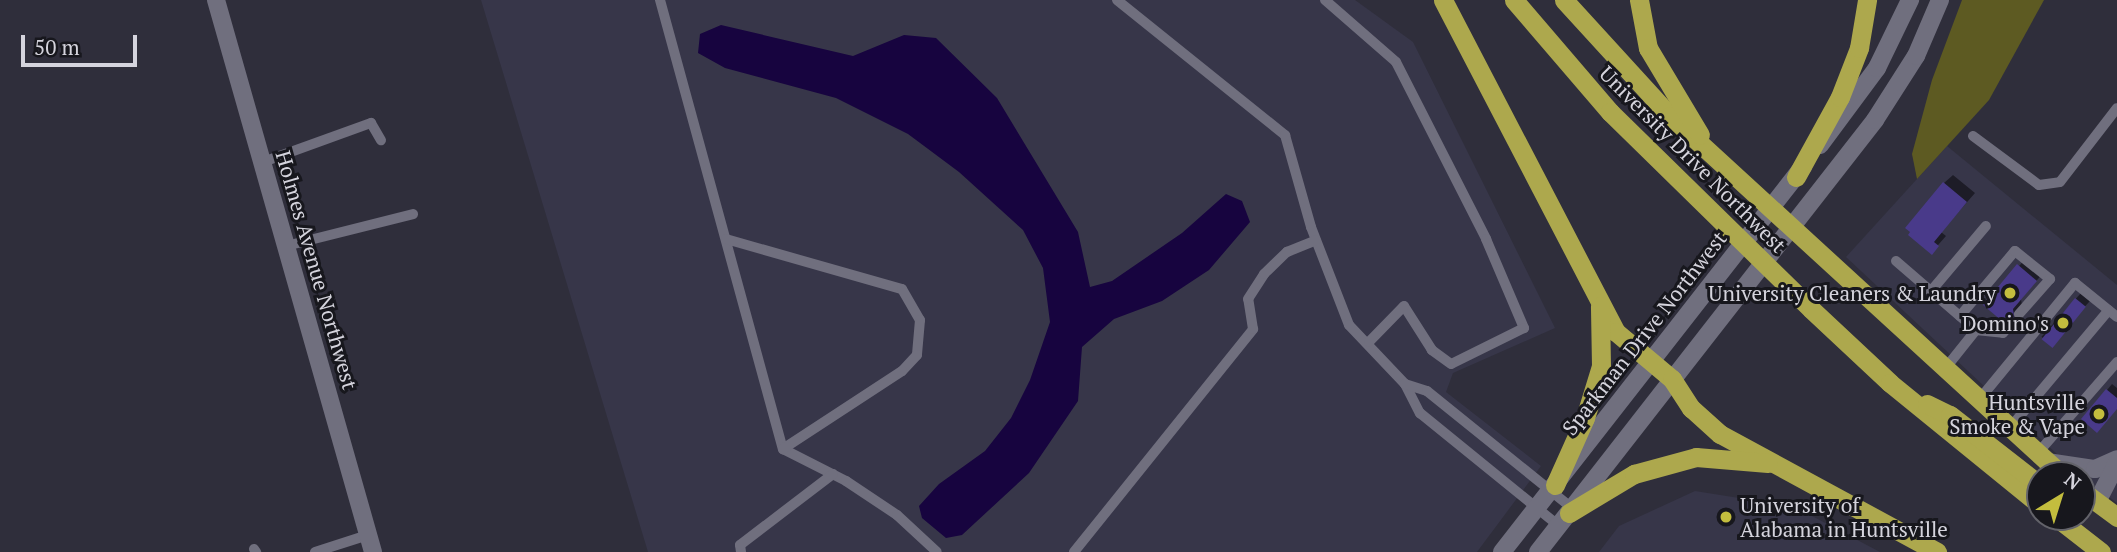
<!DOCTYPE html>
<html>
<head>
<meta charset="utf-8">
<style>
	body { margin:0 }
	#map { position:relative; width:2117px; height:552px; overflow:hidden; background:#2f2e3b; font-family:"PT Serif",serif }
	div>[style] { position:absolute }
	.built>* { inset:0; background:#373649 }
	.forest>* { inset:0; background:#5d5a22 }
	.water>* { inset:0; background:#17043f }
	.shadow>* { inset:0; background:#0007; transform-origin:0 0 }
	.building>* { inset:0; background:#493a8a; transform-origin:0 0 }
	.service>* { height:10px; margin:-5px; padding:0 5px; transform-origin:5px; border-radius:5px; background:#706f7e }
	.minor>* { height:18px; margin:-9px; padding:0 9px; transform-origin:9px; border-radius:9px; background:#706f7e }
	.tertiary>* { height:18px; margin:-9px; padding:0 9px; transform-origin:9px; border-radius:9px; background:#706f7e }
	.secondary>* { height:18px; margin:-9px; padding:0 9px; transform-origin:9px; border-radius:9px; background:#706f7e }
	.trunk>* { height:19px; margin:-9.5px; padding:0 9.5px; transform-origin:9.5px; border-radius:9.5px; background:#ada84d }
	.dots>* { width:19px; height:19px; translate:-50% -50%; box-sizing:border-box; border:4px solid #17171d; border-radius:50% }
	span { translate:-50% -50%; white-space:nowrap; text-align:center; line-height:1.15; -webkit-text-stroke:6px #17171d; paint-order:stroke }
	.street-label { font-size:21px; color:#d5d4dd }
	.poi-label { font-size:21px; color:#d5d4dd }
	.right { translate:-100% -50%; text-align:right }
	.left { translate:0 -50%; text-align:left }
	.north { position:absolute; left:2026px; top:461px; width:70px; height:70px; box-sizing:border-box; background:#17171d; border:2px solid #63636a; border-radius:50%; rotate:38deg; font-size:19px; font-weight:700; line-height:28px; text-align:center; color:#d5d4dd }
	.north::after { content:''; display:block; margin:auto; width:24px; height:32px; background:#c3bd3e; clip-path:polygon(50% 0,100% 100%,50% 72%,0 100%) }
	.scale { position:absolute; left:21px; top:35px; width:116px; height:32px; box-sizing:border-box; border:4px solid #d5d4dd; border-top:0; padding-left:9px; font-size:21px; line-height:24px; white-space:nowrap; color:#d5d4dd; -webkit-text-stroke:5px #17171d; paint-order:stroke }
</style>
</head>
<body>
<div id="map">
	<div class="built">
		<div style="clip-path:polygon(481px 0,1355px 0,1413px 42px,1555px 328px,1453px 373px,1446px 392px,1541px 466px,1477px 552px,648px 552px)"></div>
		<div style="clip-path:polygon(1947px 146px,2117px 285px,2117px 503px,2074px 470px,1846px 257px)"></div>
		<div style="clip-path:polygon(1695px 491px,1795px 507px,1880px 552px,1599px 552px,1619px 526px)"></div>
	</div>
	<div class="forest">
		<div style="clip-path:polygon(1962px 0,2044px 0,1989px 100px,1917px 179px,1912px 154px,1932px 80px)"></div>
	</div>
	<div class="water">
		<div style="clip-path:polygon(721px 25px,853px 56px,904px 35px,936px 38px,997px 98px,1078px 232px,1090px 287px,1112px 281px,1182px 233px,1226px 194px,1242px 201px,1250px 222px,1209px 270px,1162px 301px,1114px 319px,1082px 347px,1078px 401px,1029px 473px,962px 535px,946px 538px,922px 518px,919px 506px,939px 484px,985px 451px,1011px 418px,1030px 380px,1050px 322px,1043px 268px,1023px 230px,959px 172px,908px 134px,836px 98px,725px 68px,698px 53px,700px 34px)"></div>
	</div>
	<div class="shadow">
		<div style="clip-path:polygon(1953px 175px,1975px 193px,1941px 232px,1946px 236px,1931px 253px,1944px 183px)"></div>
		<div style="clip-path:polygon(2027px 257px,2044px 272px,2021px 299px,2023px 312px,2014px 320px,1985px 305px)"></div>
		<div style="left:2081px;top:293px;width:12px;height:59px;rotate:42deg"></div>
		<div style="clip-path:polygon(2112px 384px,2117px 388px,2117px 407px,2083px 419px)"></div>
	</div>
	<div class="building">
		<div style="clip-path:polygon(1943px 182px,1967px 202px,1934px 242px,1939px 246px,1932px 255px,1908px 235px,1910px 232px,1905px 228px)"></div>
		<div style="clip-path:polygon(2017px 264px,2037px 281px,2013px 309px,2015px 322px,2002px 321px,1983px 305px)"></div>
		<div style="left:2075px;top:298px;width:14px;height:53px;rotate:39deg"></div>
		<div style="clip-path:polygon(2106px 389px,2117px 398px,2117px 409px,2097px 433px,2081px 419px)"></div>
	</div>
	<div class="service">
		<div style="left:660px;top:0;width:466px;rotate:74.7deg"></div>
		<div style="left:783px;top:449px;width:71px;rotate:26.9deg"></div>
		<div style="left:846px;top:481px;width:61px;rotate:33.7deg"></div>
		<div style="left:897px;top:515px;width:54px;rotate:42.8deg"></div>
		<div style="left:1117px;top:0;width:216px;rotate:38.8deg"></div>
		<div style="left:1285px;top:135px;width:96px;rotate:74.2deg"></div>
		<div style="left:1311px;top:227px;width:105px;rotate:68.8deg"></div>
		<div style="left:1349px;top:325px;width:81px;rotate:46.5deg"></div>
		<div style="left:1405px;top:384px;width:33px;rotate:63deg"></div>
		<div style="left:1420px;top:413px;width:179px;rotate:39.1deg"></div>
		<div style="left:1325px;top:0;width:94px;rotate:41.1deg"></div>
		<div style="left:1396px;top:62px;width:199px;rotate:63deg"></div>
		<div style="left:1486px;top:239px;width:97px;rotate:66.9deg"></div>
		<div style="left:1524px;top:328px;width:81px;rotate:153.7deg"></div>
		<div style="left:1451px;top:364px;width:24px;rotate:-144deg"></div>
		<div style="left:1432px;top:350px;width:52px;rotate:-122.5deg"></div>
		<div style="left:1404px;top:306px;width:50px;rotate:134.2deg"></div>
		<div style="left:1973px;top:136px;width:82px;rotate:36.6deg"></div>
		<div style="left:2039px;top:185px;width:21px;rotate:-8deg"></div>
		<div style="left:2060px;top:182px;width:93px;rotate:-52.4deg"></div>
		<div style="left:263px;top:162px;width:115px;rotate:-19.9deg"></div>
		<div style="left:371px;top:123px;width:20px;rotate:60deg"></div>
		<div style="left:726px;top:239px;width:183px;rotate:15.9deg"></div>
		<div style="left:902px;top:289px;width:36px;rotate:60deg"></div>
		<div style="left:920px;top:320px;width:35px;rotate:95deg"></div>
		<div style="left:917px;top:355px;width:22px;rotate:133deg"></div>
		<div style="left:902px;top:371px;width:142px;rotate:146.8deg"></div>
		<div style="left:286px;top:246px;width:131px;rotate:-14.1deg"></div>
		<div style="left:1896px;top:261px;width:106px;rotate:40.8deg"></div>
		<div style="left:1976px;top:330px;width:27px;rotate:6deg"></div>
		<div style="left:2003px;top:333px;width:9px;rotate:-49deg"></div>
		<div style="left:1931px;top:291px;width:85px;rotate:-49.8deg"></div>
		<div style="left:1960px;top:316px;width:85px;rotate:-49.8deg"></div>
		<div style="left:2015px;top:251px;width:45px;rotate:38.7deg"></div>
		<div style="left:2050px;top:279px;width:47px;rotate:131.5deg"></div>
		<div style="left:1944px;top:370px;width:51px;rotate:-51.3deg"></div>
		<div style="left:1405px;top:384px;width:23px;rotate:18deg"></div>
		<div style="left:1427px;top:391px;width:188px;rotate:38.9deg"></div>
		<div style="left:1978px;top:401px;width:153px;rotate:-50.6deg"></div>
		<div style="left:2075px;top:283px;width:54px;rotate:39deg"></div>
		<div style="left:2009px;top:429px;width:155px;rotate:-50deg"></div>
		<div style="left:2037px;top:454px;width:122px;rotate:-49deg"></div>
		<div style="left:254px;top:549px;width:4px;rotate:56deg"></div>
		<div style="left:315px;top:552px;width:56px;rotate:-17.8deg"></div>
		<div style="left:741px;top:552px;width:7px;rotate:-98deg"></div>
		<div style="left:740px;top:545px;width:117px;rotate:-37.4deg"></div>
		<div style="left:1074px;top:552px;width:286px;rotate:-51.2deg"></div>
		<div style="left:1253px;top:329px;width:30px;rotate:-99deg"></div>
		<div style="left:1248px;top:299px;width:30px;rotate:-57deg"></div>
		<div style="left:1264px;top:274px;width:32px;rotate:-44deg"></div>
		<div style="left:1287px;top:252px;width:31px;rotate:-22deg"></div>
	</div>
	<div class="minor">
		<div style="left:2047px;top:462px;width:49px;rotate:8.3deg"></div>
		<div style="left:2095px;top:469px;width:24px;rotate:-24deg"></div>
		<div style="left:2097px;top:502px;width:44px;rotate:-62.9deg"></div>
	</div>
	<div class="tertiary">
		<div style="left:216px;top:0;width:574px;rotate:74.12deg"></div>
	</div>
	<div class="secondary">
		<div style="left:1820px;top:145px;width:96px;rotate:-53.5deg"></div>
		<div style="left:1877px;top:68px;width:76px;rotate:-64.1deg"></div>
		<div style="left:1502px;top:552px;width:489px;rotate:-52deg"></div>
		<div style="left:1538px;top:552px;width:548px;rotate:-52.04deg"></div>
		<div style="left:1875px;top:120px;width:76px;rotate:-57.4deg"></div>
		<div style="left:1916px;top:56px;width:61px;rotate:-66.8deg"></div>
	</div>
	<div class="trunk">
		<div style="left:1443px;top:0;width:374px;rotate:62.5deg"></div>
		<div style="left:1616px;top:332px;width:73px;rotate:40deg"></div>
		<div style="left:1672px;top:379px;width:35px;rotate:57deg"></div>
		<div style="left:1691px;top:408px;width:39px;rotate:42deg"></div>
		<div style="left:1720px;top:434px;width:247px;rotate:28.5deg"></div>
		<div style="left:1514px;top:0;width:148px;rotate:49.4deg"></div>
		<div style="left:1610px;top:112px;width:281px;rotate:44.4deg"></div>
		<div style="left:1811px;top:309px;width:108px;rotate:43.1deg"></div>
		<div style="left:1890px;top:383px;width:193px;rotate:39.1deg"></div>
		<div style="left:1564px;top:0;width:157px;rotate:47.6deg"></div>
		<div style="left:1670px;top:116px;width:532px;rotate:42.48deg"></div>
		<div style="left:1639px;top:0;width:49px;rotate:79.4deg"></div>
		<div style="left:1648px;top:48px;width:101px;rotate:59.1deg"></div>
		<div style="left:1796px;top:177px;width:91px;rotate:-61.2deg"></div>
		<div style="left:1840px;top:97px;width:53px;rotate:-68.8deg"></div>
		<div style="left:1859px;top:48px;width:49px;rotate:-80.5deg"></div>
		<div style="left:1927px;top:404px;width:25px;rotate:26deg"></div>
		<div style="left:1950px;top:415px;width:114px;rotate:37.9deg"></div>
		<div style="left:1555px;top:485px;width:73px;rotate:-65.9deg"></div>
		<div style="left:1585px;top:418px;width:54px;rotate:-72.9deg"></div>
		<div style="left:1601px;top:366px;width:60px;rotate:-91deg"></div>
		<div style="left:2082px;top:491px;width:44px;rotate:36.6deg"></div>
		<div style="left:1569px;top:513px;width:76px;rotate:-31deg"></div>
		<div style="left:1634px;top:474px;width:64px;rotate:-15.3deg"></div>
		<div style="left:1696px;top:457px;width:72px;rotate:4.8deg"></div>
		<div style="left:2056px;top:517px;width:57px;rotate:37.9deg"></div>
	</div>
	<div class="dots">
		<div style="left:2010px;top:293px;background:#c3bd3e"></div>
		<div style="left:2063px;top:323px;background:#c3bd3e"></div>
		<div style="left:2099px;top:414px;background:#c3bd3e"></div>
		<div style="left:1726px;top:517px;background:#c3bd3e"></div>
	</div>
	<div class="street-label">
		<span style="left:1693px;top:159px;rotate:45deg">University Drive Northwest</span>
		<span style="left:317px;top:270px;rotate:74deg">Holmes Avenue Northwest</span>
		<span style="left:1644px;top:333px;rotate:-52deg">Sparkman Drive Northwest</span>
	</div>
	<div class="poi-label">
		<span class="right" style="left:1996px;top:293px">University Cleaners &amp; Laundry</span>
		<span class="right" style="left:2049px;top:323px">Domino's</span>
		<span class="right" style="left:2085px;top:414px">Huntsville<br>Smoke &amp; Vape</span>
		<span class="left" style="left:1740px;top:517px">University of<br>Alabama in Huntsville</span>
	</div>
	<div class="north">N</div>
	<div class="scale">50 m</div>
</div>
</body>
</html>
